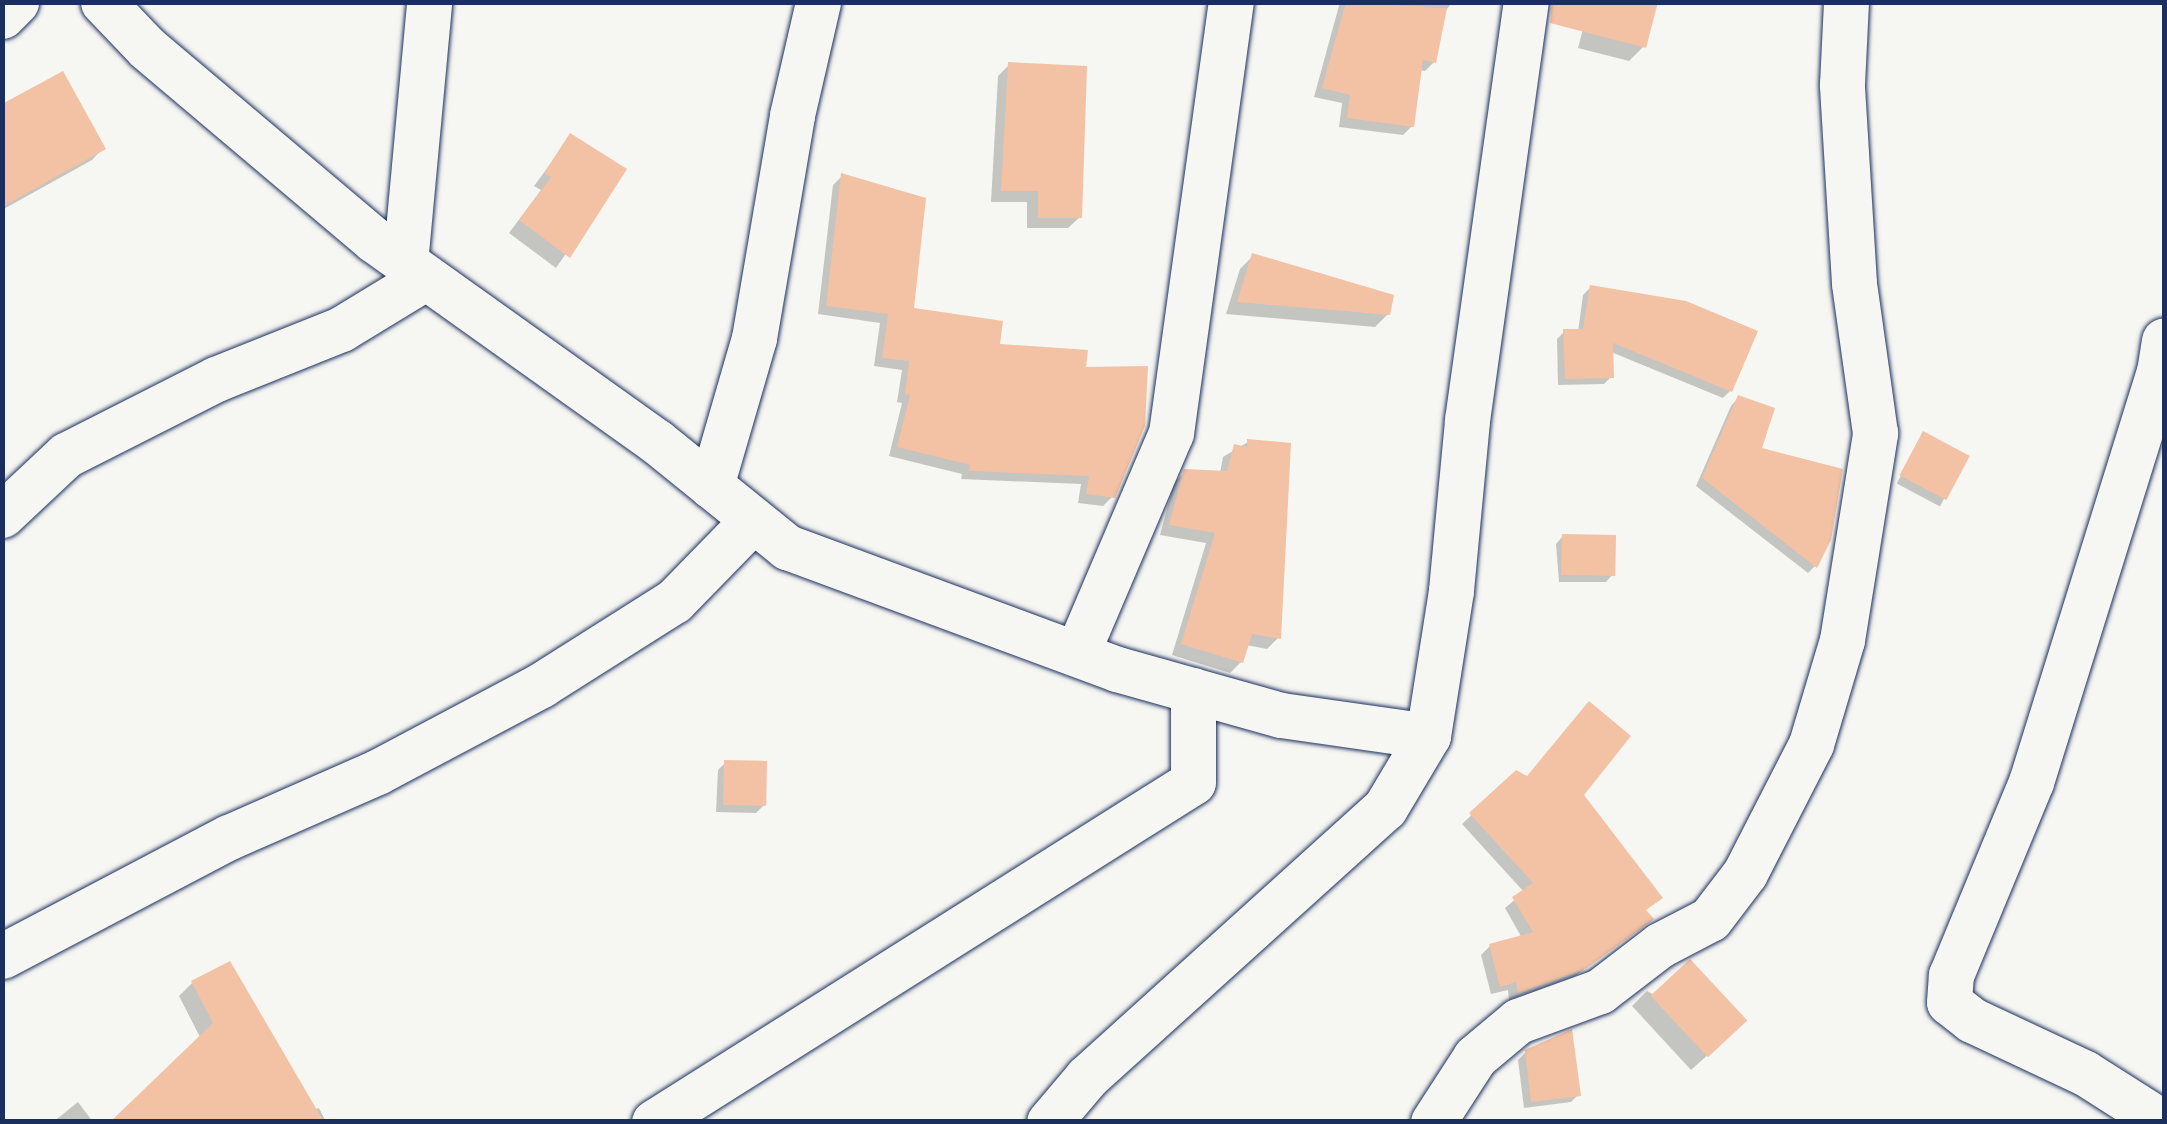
<!DOCTYPE html>
<html>
<head>
<meta charset="utf-8">
<style>
	body { margin:0 }
	#map { position:relative; width:2167px; height:1124px; overflow:hidden; background:#f6f6f2; font-family:Caveat,sans-serif }
	div>[style] { position:absolute }
	.shadow>* { inset:0; background:#0003; transform-origin:0 0 }
	.building>* { inset:0; background:#f3c1a3; transform-origin:0 0 }
	.roads { filter:drop-shadow(0 0 2px #1b2f5e) drop-shadow(0 0 2px #1b2f5e) }
	.minor>* { height:45px; margin:-22.5px; padding:0 22.5px; transform-origin:22.5px; border-radius:22.5px; background:#f6f6f2 }
	span { translate:-50% -50%; white-space:nowrap; text-align:center; line-height:1.15; -webkit-text-stroke:8px #f6f6f2; paint-order:stroke }
	.frame { position:absolute; inset:0; border:5px solid #1b2f5e; pointer-events:none }
</style>
</head>
<body>
<div id="map">
	<div class="shadow">
		<div style="clip-path:polygon(1340px 2px,1453px 2px,1446px 10px,1434px 62px,1425px 71px,1419px 70px,1412px 126px,1403px 135px,1339px 127px,1342px 103px,1314px 97px)"></div>
		<div style="clip-path:polygon(1590px 2px,1643px 47px,1629px 61px,1578px 48px)"></div>
		<div style="clip-path:polygon(1009px 65px,1080px 217px,1068px 228px,1027px 228px,1027px 202px,991px 202px,998px 76px)"></div>
		<div style="clip-path:polygon(2px 107px,103px 148px,92px 160px,2px 210px)"></div>
		<div style="clip-path:polygon(571px 136px,624px 170px,556px 268px,509px 233px,541px 190px,534px 186px)"></div>
		<div style="clip-path:polygon(842px 176px,911px 311px,997px 346px,1084px 369px,1112px 497px,1103px 506px,1078px 503px,1081px 484px,961px 479px,962px 474px,889px 456px,902px 403px,897px 402px,902px 370px,874px 366px,880px 323px,818px 314px,833px 185px)"></div>
		<div style="clip-path:polygon(1253px 256px,1388px 314px,1375px 327px,1226px 314px,1240px 269px)"></div>
		<div style="clip-path:polygon(1590px 288px,1730px 391px,1723px 398px,1611px 352px,1611px 377px,1604px 384px,1558px 385px,1557px 339px,1564px 332px,1578px 332px,1583px 295px)"></div>
		<div style="clip-path:polygon(1738px 398px,1815px 566px,1808px 573px,1696px 486px,1731px 406px)"></div>
		<div style="left:1923px;top:434px;width:49px;height:56px;rotate:28deg"></div>
		<div style="clip-path:polygon(1248px 442px,1278px 638px,1267px 649px,1246px 645px,1241px 662px,1230px 673px,1172px 655px,1206px 543px,1160px 535px,1174px 483px,1185px 472px,1220px 473px,1223px 457px)"></div>
		<div style="clip-path:polygon(1563px 536px,1613px 574px,1606px 582px,1559px 582px,1556px 544px)"></div>
		<div style="clip-path:polygon(725px 763px,764px 805px,756px 813px,716px 812px,718px 770px)"></div>
		<div style="clip-path:polygon(1516px 773px,1581px 795px,1644px 912px,1641px 928px,1575px 976px,1509px 1000px,1508px 990px,1491px 994px,1481px 955px,1490px 946px,1522px 938px,1505px 908px,1524px 892px,1462px 824px)"></div>
		<div style="clip-path:polygon(192px 983px,314px 1110px,319px 1108px,326px 1122px,224px 1122px,200px 1037px,179px 996px)"></div>
		<div style="clip-path:polygon(1647px 991px,1729px 1036px,1691px 1070px,1632px 1006px)"></div>
		<div style="clip-path:polygon(1526px 1052px,1578px 1095px,1571px 1102px,1524px 1108px,1518px 1060px)"></div>
		<div style="clip-path:polygon(78px 1102px,93px 1122px,53px 1122px)"></div>
	</div>
	<div class="building">
		<div style="clip-path:polygon(1346px 2px,1447px 8px,1436px 63px,1423px 60px,1414px 127px,1347px 118px,1350px 95px,1322px 88px)"></div>
		<div style="clip-path:polygon(1552px 2px,1658px 2px,1646px 48px,1550px 23px)"></div>
		<div style="clip-path:polygon(1008px 62px,1087px 66px,1082px 218px,1038px 218px,1038px 191px,1001px 191px)"></div>
		<div style="clip-path:polygon(63px 71px,106px 149px,2px 207px,2px 104px)"></div>
		<div style="clip-path:polygon(570px 133px,627px 169px,570px 258px,519px 220px,551px 177px,544px 173px)"></div>
		<div style="clip-path:polygon(841px 173px,926px 198px,914px 308px,1003px 321px,1000px 344px,1088px 350px,1086px 367px,1148px 366px,1145px 426px,1115px 498px,1086px 494px,1089px 476px,969px 471px,970px 465px,897px 447px,910px 395px,905px 394px,909px 361px,882px 358px,888px 314px,826px 306px)"></div>
		<div style="clip-path:polygon(1252px 253px,1394px 295px,1390px 315px,1237px 302px)"></div>
		<div style="clip-path:polygon(1590px 285px,1686px 301px,1758px 331px,1732px 392px,1613px 343px,1614px 378px,1565px 379px,1563px 329px,1583px 329px)"></div>
		<div style="clip-path:polygon(1738px 395px,1775px 408px,1762px 448px,1843px 469px,1831px 540px,1817px 568px,1702px 478px)"></div>
		<div style="left:1923px;top:431px;width:53px;height:50px;rotate:28deg"></div>
		<div style="clip-path:polygon(1247px 439px,1291px 443px,1281px 639px,1252px 634px,1243px 663px,1181px 644px,1215px 533px,1169px 525px,1184px 469px,1227px 471px,1234px 444px,1247px 447px)"></div>
		<div style="left:1562px;top:534px;width:54px;height:41px;rotate:1deg"></div>
		<div style="clip-path:polygon(1589px 701px,1631px 736px,1584px 795px,1663px 898px,1646px 910px,1654px 919px,1587px 968px,1518px 993px,1516px 982px,1500px 987px,1489px 944px,1533px 932px,1512px 897px,1533px 883px,1469px 813px,1516px 770px,1527px 776px)"></div>
		<div style="left:724px;top:760px;width:43px;height:45px;rotate:1deg"></div>
		<div style="left:1690px;top:959px;width:84px;height:54px;rotate:47deg"></div>
		<div style="clip-path:polygon(230px 961px,324px 1122px,110px 1122px,213px 1023px,191px 981px)"></div>
		<div style="clip-path:polygon(1572px 1029px,1581px 1096px,1531px 1102px,1525px 1050px)"></div>
	</div>
	<div class="roads">
		<div class="minor">
			<div style="left:103px;top:2px;width:64px;rotate:46.3deg"></div>
			<div style="left:147px;top:48px;width:297px;rotate:40.2deg"></div>
			<div style="left:374px;top:240px;width:346px;rotate:35.5deg"></div>
			<div style="left:656px;top:441px;width:169px;rotate:39deg"></div>
			<div style="left:787px;top:547px;width:352px;rotate:20.3deg"></div>
			<div style="left:1117px;top:669px;width:170px;rotate:15.7deg"></div>
			<div style="left:1281px;top:715px;width:148px;rotate:8.1deg"></div>
			<div style="left:2px;top:16px;width:20px;rotate:-45deg"></div>
			<div style="left:405px;top:263px;width:262px;rotate:-84.7deg"></div>
			<div style="left:711px;top:486px;width:154px;rotate:-73.8deg"></div>
			<div style="left:754px;top:338px;width:226px;rotate:-80.3deg"></div>
			<div style="left:792px;top:115px;width:116px;rotate:-77deg"></div>
			<div style="left:2px;top:515px;width:88px;rotate:-43.2deg"></div>
			<div style="left:66px;top:455px;width:168px;rotate:-26.9deg"></div>
			<div style="left:216px;top:379px;width:135px;rotate:-21.8deg"></div>
			<div style="left:341px;top:329px;width:98px;rotate:-31.3deg"></div>
			<div style="left:1077px;top:653px;width:239px;rotate:-66.9deg"></div>
			<div style="left:1171px;top:433px;width:435px;rotate:-82.1deg"></div>
			<div style="left:2px;top:956px;width:256px;rotate:-27.7deg"></div>
			<div style="left:229px;top:837px;width:162px;rotate:-23.7deg"></div>
			<div style="left:377px;top:772px;width:186px;rotate:-27.9deg"></div>
			<div style="left:541px;top:685px;width:157px;rotate:-32.3deg"></div>
			<div style="left:674px;top:601px;width:113px;rotate:-45.7deg"></div>
			<div style="left:654px;top:1122px;width:637px;rotate:-32.24deg"></div>
			<div style="left:1193px;top:782px;width:92px;rotate:-90deg"></div>
			<div style="left:1049px;top:1122px;width:59px;rotate:-49.8deg"></div>
			<div style="left:1087px;top:1077px;width:401px;rotate:-42.1deg"></div>
			<div style="left:1385px;top:808px;width:84px;rotate:-59.2deg"></div>
			<div style="left:1428px;top:736px;width:148px;rotate:-81deg"></div>
			<div style="left:1451px;top:590px;width:171px;rotate:-84.6deg"></div>
			<div style="left:1467px;top:420px;width:422px;rotate:-82deg"></div>
			<div style="left:1433px;top:1122px;width:77px;rotate:-57.1deg"></div>
			<div style="left:1475px;top:1057px;width:56px;rotate:-39.9deg"></div>
			<div style="left:1518px;top:1021px;width:87px;rotate:-20.1deg"></div>
			<div style="left:1600px;top:991px;width:76px;rotate:-37.5deg"></div>
			<div style="left:1660px;top:945px;width:56px;rotate:-27.5deg"></div>
			<div style="left:1710px;top:919px;width:58px;rotate:-52.7deg"></div>
			<div style="left:1745px;top:873px;width:145px;rotate:-62.9deg"></div>
			<div style="left:1811px;top:744px;width:109px;rotate:-73.4deg"></div>
			<div style="left:1842px;top:640px;width:210px;rotate:-80.9deg"></div>
			<div style="left:1875px;top:433px;width:151px;rotate:-98deg"></div>
			<div style="left:1854px;top:283px;width:199px;rotate:-93.5deg"></div>
			<div style="left:1842px;top:84px;width:82px;rotate:-87.2deg"></div>
			<div style="left:2162px;top:1122px;width:91px;rotate:-147.5deg"></div>
			<div style="left:2085px;top:1073px;width:125px;rotate:-154.9deg"></div>
			<div style="left:1972px;top:1020px;width:29px;rotate:-142deg"></div>
			<div style="left:1949px;top:1002px;width:27px;rotate:-86deg"></div>
			<div style="left:1951px;top:975px;width:209px;rotate:-67.5deg"></div>
			<div style="left:2031px;top:782px;width:430px;rotate:-72.7deg"></div>
			<div style="left:2159px;top:372px;width:32px;rotate:-81deg"></div>
		</div>
	</div>
	<div class="frame"></div>
</div>
</body>
</html>
